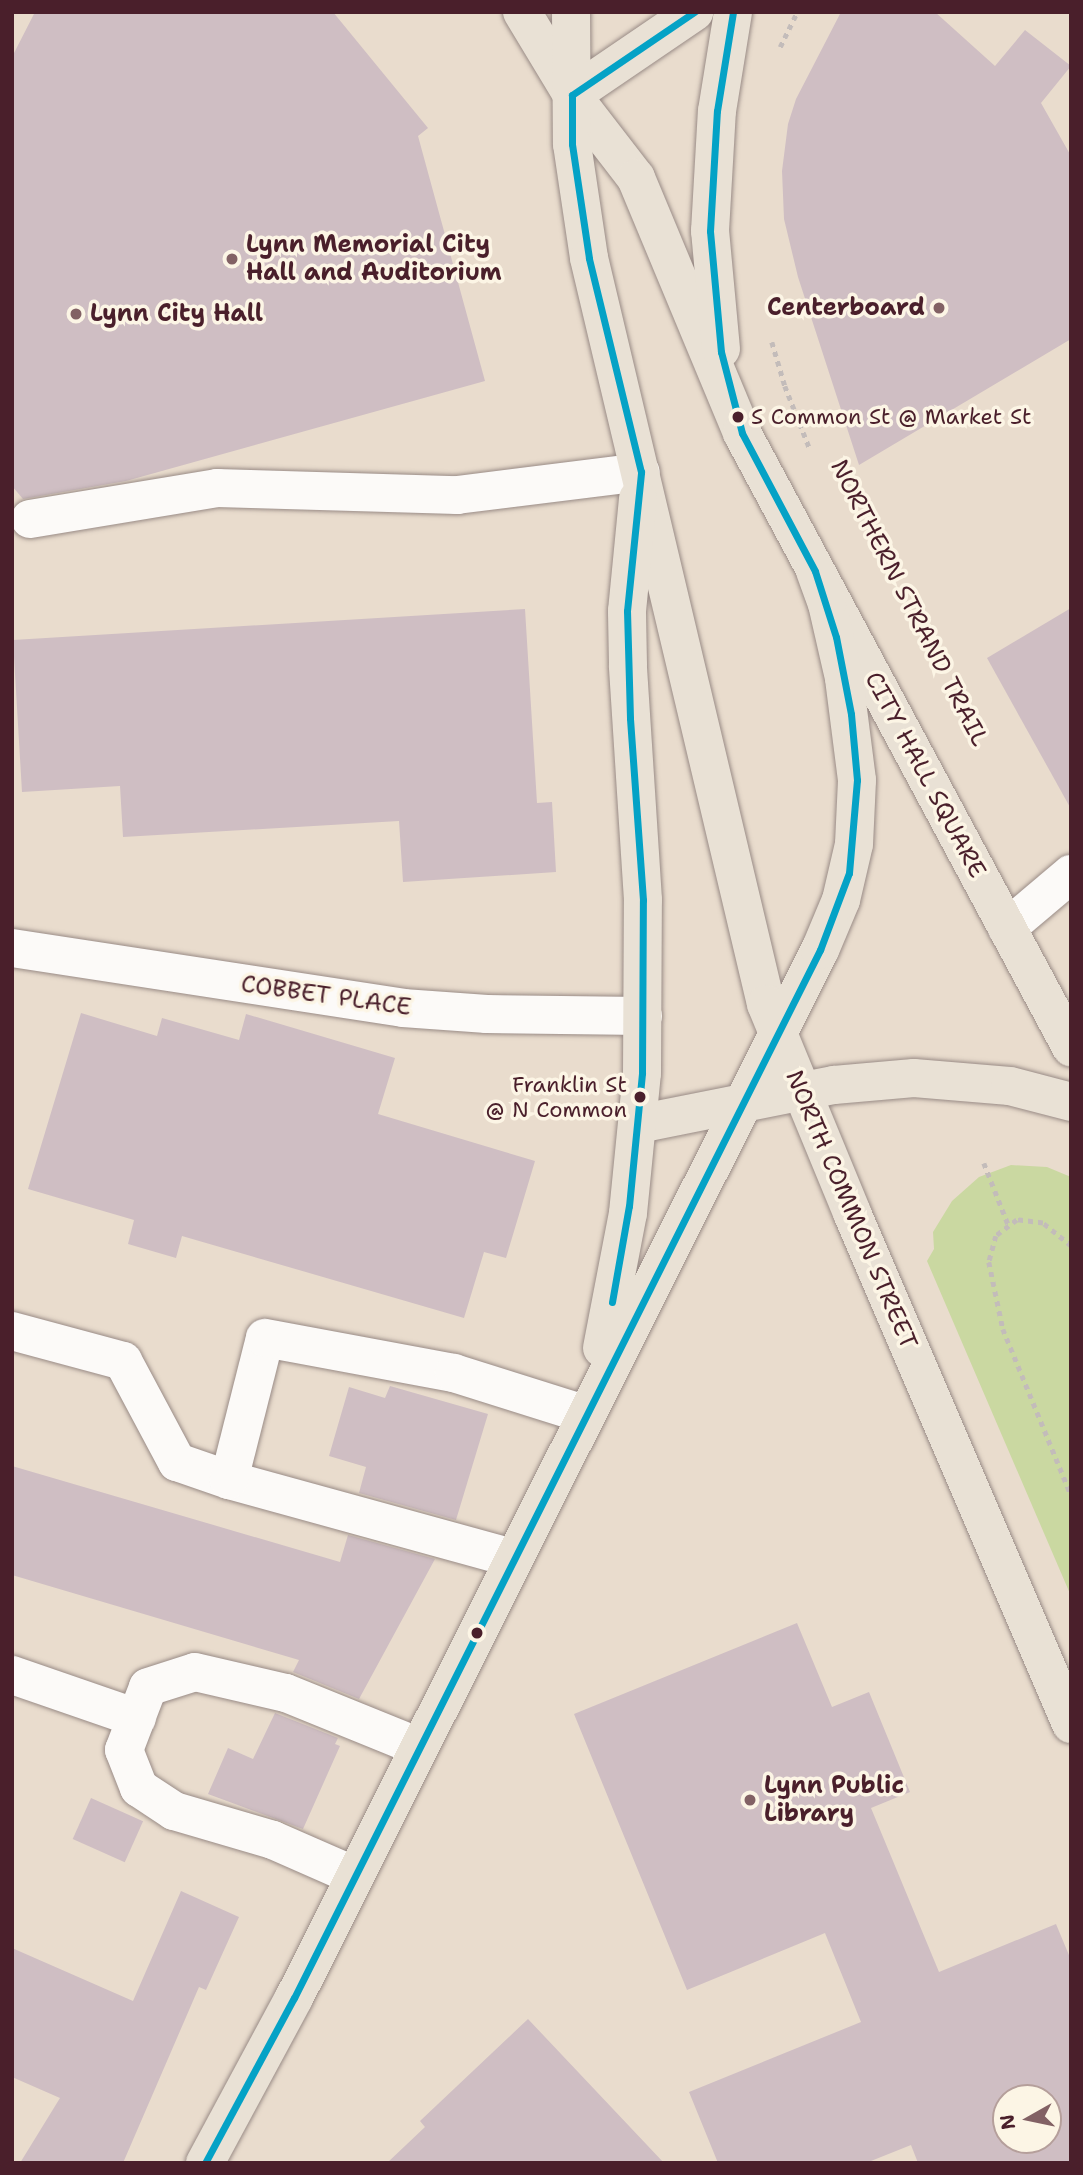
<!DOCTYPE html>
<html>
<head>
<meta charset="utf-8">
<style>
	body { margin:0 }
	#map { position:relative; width:1083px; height:2175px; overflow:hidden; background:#e9dccd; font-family:"Shantell Sans",sans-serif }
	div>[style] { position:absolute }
	.green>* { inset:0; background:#cad8a1 }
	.building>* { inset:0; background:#cfbec3; transform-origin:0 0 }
	.path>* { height:4.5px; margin-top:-2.25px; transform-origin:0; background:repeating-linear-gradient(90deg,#c3bcba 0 5px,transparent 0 10px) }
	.roads { filter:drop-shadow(0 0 2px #998b86) drop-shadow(0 0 2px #998b86) }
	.minor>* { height:38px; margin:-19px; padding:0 19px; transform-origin:19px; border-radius:19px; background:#fcfaf8 }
	.major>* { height:38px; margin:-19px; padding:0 19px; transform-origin:19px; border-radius:19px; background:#e9e1d5 }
	.bus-1>* { height:7px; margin:-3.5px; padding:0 3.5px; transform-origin:3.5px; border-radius:3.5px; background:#04a2c6 }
	.dots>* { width:19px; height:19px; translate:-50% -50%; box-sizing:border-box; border:4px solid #fcf5e5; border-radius:50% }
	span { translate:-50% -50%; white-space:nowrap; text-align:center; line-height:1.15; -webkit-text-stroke:7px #fcf5e5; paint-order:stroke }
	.bus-label { font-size:22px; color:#4a1f2b }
	.left { translate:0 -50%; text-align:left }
	.right { translate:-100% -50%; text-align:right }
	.poi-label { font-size:24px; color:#4a1f2b; font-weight:700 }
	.street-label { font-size:24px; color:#4a1f2b }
	.frame { position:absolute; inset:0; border:14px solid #4a1f2b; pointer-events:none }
	.north { position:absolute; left:992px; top:2084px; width:70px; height:70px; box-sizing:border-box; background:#fcf5e5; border:2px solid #b59f9b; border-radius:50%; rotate:261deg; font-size:19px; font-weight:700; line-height:28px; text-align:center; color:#4a1f2b }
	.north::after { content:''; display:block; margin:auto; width:24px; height:32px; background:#826164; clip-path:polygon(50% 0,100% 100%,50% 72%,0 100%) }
</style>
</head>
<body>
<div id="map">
	<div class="green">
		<div style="clip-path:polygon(1011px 1165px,1047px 1167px,1071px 1177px,1071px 1596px,927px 1261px,934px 1249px,933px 1232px,952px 1201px,979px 1177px)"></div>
	</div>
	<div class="building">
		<div style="clip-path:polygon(35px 12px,333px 12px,428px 128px,418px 136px,485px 381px,126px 481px,23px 499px,12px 486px,12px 57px)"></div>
		<div style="clip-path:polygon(841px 12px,935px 12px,995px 66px,1025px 30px,1071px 66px,1041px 103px,1071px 156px,1071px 339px,859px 465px,798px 277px,784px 219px,782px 171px,788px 124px,796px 99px)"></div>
		<div style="clip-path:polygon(1071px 608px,1071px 809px,987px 658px)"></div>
		<div style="clip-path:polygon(525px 609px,537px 803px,552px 802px,556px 872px,403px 882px,399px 821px,123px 837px,120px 786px,22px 792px,13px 640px)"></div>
		<div style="clip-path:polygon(81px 1013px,157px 1036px,162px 1018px,239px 1040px,246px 1014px,395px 1058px,378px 1114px,535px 1161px,506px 1258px,484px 1252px,464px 1318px,182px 1236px,176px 1258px,128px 1244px,134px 1220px,28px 1189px)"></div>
		<div style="clip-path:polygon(390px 1386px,488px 1414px,456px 1520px,359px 1493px,366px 1467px,329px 1456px,349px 1387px,385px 1398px)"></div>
		<div style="clip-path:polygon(12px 1466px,340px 1562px,348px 1535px,435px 1559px,359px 1699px,293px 1672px,299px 1660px,12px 1575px)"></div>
		<div style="clip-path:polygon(evenodd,797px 1623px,832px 1707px,869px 1692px,910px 1792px,871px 1808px,939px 1972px,1056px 1924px,1071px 1960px,1071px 2163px,918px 2163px,911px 2145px,866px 2163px,718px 2163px,689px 2092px,861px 2022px,825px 1933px,687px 1990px,574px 1714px,797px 1623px,1006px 2098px,1048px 2098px,1048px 2140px,1006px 2140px,1006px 2098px)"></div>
		<div style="clip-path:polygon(275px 1713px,338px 1738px,335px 1744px,340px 1746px,303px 1829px,208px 1794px,228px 1748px,253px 1759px)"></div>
		<div style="left:91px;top:1798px;width:57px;height:45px;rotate:24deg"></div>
		<div style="clip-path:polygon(181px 1891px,239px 1917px,206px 1990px,199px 1987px,123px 2163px,20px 2163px,60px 2098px,12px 2077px,12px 1948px,133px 2001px)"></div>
		<div style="clip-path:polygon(528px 2019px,664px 2163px,387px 2163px,425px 2127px,420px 2121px)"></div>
	</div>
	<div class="path">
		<div style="left:780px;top:47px;width:39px;rotate:-64deg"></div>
		<div style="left:772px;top:342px;width:46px;rotate:73.5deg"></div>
		<div style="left:785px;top:386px;width:68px;rotate:68.4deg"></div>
		<div style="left:984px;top:1163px;width:66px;rotate:68.5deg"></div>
		<div style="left:1071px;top:1246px;width:36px;rotate:-141deg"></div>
		<div style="left:1043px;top:1223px;width:26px;rotate:-173deg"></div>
		<div style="left:1017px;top:1220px;width:26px;rotate:143deg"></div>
		<div style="left:996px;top:1236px;width:27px;rotate:105deg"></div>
		<div style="left:989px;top:1262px;width:68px;rotate:78.2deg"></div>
		<div style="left:1003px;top:1329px;width:179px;rotate:67.7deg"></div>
	</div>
	<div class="roads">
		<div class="minor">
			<div style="left:30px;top:519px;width:190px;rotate:-9.4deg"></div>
			<div style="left:217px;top:488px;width:240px;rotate:1.7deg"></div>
			<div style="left:457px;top:495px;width:185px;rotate:-7.1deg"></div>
			<div style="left:1007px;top:928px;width:84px;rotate:-40.2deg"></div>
			<div style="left:12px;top:948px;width:396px;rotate:8.7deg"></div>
			<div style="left:403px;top:1008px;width:84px;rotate:4.1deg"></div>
			<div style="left:487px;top:1014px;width:156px;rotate:0.7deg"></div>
			<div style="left:12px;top:1331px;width:115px;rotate:15.1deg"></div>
			<div style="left:123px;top:1361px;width:115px;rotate:61.9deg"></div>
			<div style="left:177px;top:1462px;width:55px;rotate:19.1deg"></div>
			<div style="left:229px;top:1480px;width:295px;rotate:15.4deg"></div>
			<div style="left:229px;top:1480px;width:146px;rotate:-75.8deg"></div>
			<div style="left:265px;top:1338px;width:192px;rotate:10.5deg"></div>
			<div style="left:454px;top:1373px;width:136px;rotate:17.5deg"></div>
			<div style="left:12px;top:1675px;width:132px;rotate:19deg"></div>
			<div style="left:355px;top:1876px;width:90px;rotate:-156.3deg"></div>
			<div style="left:273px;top:1840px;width:103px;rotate:-163.7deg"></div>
			<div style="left:174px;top:1811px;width:42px;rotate:-146.7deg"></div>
			<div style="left:139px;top:1788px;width:41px;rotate:-111.5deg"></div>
			<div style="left:124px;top:1750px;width:67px;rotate:-69.1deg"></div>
			<div style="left:148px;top:1687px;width:49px;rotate:-17.7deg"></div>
			<div style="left:195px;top:1672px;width:93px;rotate:13deg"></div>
			<div style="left:286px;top:1693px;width:144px;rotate:22.1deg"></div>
		</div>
		<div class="major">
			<div style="left:522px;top:12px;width:97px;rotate:58.9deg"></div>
			<div style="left:572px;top:95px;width:105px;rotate:52.4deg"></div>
			<div style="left:636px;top:178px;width:276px;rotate:67.4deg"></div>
			<div style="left:742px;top:433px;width:697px;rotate:61.82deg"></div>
			<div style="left:571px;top:12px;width:132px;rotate:89.6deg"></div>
			<div style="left:572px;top:144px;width:115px;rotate:81.5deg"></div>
			<div style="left:589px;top:258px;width:767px;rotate:76.65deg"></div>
			<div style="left:766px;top:1004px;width:226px;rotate:67.6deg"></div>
			<div style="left:852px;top:1213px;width:556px;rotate:66.8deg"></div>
			<div style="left:572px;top:95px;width:148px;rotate:-34.2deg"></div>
			<div style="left:721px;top:349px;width:119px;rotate:-95.3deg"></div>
			<div style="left:710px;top:231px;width:120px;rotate:-86.7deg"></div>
			<div style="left:717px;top:111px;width:100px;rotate:-80.8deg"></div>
			<div style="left:638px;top:1124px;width:200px;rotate:-11.3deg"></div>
			<div style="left:834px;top:1085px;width:80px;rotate:-5deg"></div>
			<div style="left:914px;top:1078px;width:96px;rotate:4.8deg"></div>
			<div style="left:1010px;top:1086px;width:63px;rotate:14.7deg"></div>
			<div style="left:602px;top:1348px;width:137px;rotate:-79.1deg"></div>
			<div style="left:628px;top:1213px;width:141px;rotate:-84.3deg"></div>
			<div style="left:642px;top:1073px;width:173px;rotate:-89.7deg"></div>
			<div style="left:643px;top:900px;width:235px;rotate:-93.7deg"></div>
			<div style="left:628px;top:665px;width:54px;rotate:-91.1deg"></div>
			<div style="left:627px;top:611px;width:113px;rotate:-84.4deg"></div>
			<div style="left:205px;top:2163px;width:187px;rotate:-61.7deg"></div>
			<div style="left:294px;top:1998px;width:1173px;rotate:-63.35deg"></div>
			<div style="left:820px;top:950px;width:54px;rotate:-67.2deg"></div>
			<div style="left:841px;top:900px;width:57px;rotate:-76.9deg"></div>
			<div style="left:854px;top:844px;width:64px;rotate:-87.3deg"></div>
			<div style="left:857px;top:780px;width:103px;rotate:-97.3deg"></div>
			<div style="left:844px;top:678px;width:76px;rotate:-102.9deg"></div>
			<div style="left:827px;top:604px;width:35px;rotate:-110deg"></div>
		</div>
	</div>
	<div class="bus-1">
		<div style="left:612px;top:1302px;width:97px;rotate:-80deg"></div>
		<div style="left:629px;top:1206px;width:134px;rotate:-84.4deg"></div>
		<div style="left:642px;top:1073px;width:173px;rotate:-89.7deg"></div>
		<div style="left:643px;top:900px;width:182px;rotate:-94.1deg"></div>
		<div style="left:630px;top:718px;width:107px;rotate:-91.6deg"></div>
		<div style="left:627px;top:611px;width:140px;rotate:-84.2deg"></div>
		<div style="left:641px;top:472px;width:220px;rotate:-103.7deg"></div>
		<div style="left:589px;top:258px;width:115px;rotate:-98.5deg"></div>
		<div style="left:572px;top:144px;width:49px;rotate:-90deg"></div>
		<div style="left:572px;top:95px;width:148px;rotate:-34.2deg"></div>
		<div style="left:205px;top:2163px;width:187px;rotate:-61.7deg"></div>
		<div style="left:294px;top:1998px;width:1173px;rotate:-63.35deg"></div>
		<div style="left:820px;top:950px;width:82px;rotate:-69.4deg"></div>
		<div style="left:849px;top:873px;width:93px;rotate:-85.1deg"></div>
		<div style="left:857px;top:780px;width:66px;rotate:-95.2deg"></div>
		<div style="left:851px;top:714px;width:78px;rotate:-101deg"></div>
		<div style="left:836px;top:637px;width:69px;rotate:-107.7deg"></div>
		<div style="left:815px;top:571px;width:156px;rotate:-117.9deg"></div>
		<div style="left:742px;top:433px;width:84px;rotate:-104.5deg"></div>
		<div style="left:721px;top:352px;width:121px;rotate:-95.2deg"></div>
		<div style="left:710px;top:231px;width:120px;rotate:-86.7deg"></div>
		<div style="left:717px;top:111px;width:100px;rotate:-80.8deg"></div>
	</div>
	<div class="dots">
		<div style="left:232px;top:259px;background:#826164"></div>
		<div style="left:939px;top:308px;background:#826164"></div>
		<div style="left:76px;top:314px;background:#826164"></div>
		<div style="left:738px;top:417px;background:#4a1f2b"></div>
		<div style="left:640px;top:1097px;background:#4a1f2b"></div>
		<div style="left:477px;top:1633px;background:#4a1f2b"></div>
		<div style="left:750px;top:1800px;background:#826164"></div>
	</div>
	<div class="bus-label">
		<span class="left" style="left:751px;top:417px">S Common St @ Market St</span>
		<span class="right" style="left:627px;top:1097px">Franklin St<br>@ N Common</span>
	</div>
	<div class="poi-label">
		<span class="left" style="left:246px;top:259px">Lynn Memorial City<br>Hall and Auditorium</span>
		<span class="right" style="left:925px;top:308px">Centerboard</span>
		<span class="left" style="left:90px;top:314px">Lynn City Hall</span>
		<span class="left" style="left:764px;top:1800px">Lynn Public<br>Library</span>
	</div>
	<div class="street-label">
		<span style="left:909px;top:603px;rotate:63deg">NORTHERN STRAND TRAIL</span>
		<span style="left:925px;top:775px;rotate:62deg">CITY HALL SQUARE</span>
		<span style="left:326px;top:996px;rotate:8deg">COBBET PLACE</span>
		<span style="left:851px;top:1210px;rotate:67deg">NORTH COMMON STREET</span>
	</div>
	<div class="frame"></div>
	<div class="north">N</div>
</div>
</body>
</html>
